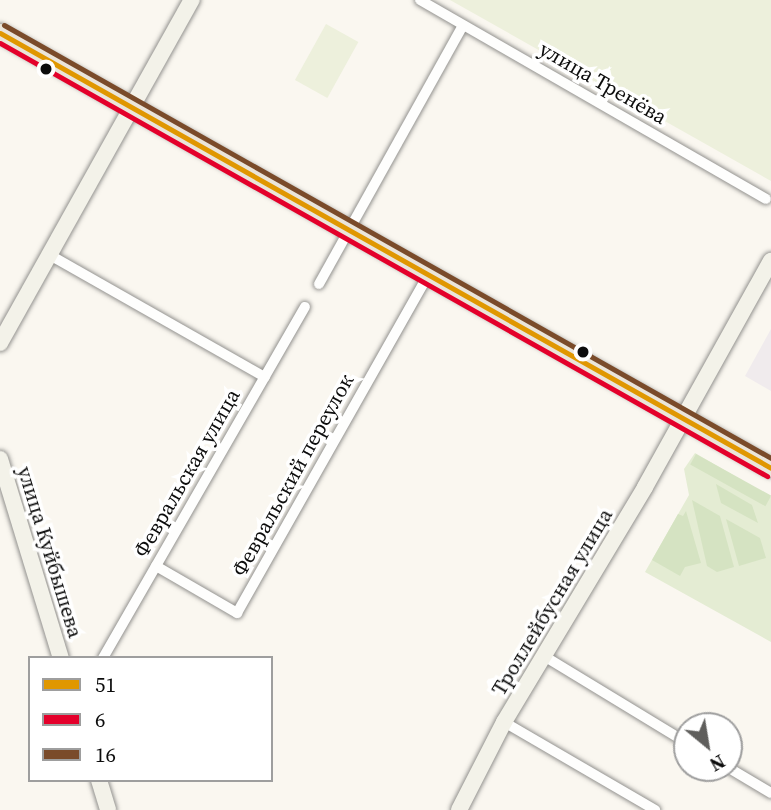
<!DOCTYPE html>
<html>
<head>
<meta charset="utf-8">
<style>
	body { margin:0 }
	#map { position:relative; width:771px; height:810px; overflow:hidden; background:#faf7f0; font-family:"Source Serif 4",serif }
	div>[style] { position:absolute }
	.industrial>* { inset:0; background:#f0ebed }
	.green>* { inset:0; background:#e4ecd3 }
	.forest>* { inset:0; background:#d5e3c2; transform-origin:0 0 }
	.pitch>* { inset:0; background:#edf0dc; transform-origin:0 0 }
	.roads { filter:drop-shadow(0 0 2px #93928f) drop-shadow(0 0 2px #93928f) }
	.street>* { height:10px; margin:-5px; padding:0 5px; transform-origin:5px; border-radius:5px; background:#fefefd }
	.secondary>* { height:16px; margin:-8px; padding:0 8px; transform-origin:8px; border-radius:8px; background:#f3f2e9 }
	.primary>* { height:18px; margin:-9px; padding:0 9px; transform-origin:9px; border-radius:9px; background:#eae5da }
	.bus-1>* { height:5px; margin:-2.5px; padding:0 2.5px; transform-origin:2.5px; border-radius:2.5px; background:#e09701 }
	.bus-2>* { height:5px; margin:-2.5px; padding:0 2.5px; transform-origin:2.5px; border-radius:2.5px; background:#e4002b }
	.bus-3>* { height:5px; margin:-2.5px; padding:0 2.5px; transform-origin:2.5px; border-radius:2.5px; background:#7a4b2a }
	.dots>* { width:19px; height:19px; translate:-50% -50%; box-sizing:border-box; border:4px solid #fff; border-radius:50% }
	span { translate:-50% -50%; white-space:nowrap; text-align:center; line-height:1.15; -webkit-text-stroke:7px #fff; paint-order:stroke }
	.street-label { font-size:21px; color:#0c0c0c }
	.legend { position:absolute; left:28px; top:656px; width:245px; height:126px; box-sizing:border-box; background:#fff; border:2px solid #9e9e9e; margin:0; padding:9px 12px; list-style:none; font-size:21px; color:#0c0c0c }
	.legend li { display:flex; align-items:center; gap:14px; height:35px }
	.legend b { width:35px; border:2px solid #9e9e9e }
	.north { position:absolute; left:673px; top:712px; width:70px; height:70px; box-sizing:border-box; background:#fff; border:2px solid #9e9e9e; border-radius:50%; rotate:150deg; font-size:19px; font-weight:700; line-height:28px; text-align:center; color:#0c0c0c }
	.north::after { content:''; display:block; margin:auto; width:24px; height:32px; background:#5f5e5c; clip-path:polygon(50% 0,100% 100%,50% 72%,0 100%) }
</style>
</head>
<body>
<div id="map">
	<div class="industrial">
		<div style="clip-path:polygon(771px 329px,771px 391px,745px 376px)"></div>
	</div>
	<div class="green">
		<div style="clip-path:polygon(695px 453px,771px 497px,771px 642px,645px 572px,689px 495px,684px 469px)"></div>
	</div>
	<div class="forest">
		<div style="left:696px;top:454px;width:86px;height:12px;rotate:29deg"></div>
		<div style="clip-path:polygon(716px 484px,752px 505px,758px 523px,721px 503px)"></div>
		<div style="clip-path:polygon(692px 500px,720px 516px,734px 567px,717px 572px,707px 566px)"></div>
		<div style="clip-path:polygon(686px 511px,701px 563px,685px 567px,680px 576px,652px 560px,678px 514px,683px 516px)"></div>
		<div style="clip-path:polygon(726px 519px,760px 538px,766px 558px,739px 566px)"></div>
	</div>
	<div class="pitch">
		<div style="clip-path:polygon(450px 0,771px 0,771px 181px,702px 142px)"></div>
		<div style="left:326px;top:24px;width:37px;height:64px;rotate:29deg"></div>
	</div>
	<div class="roads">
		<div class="street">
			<div style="left:420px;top:0;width:399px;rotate:29.9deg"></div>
			<div style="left:50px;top:255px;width:247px;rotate:29.6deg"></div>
			<div style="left:319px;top:284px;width:296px;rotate:-60.9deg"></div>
			<div style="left:156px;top:566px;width:94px;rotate:30.1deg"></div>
			<div style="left:237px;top:613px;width:390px;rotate:-60.5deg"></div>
			<div style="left:544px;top:656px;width:167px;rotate:31.3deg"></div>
			<div style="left:103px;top:658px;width:405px;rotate:-60.1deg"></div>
			<div style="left:504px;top:722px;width:175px;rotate:30.2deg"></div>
			<div style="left:729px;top:768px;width:49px;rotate:30.8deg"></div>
		</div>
		<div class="secondary">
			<div style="left:0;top:343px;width:393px;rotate:-60.8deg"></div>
			<div style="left:0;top:459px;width:208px;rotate:73deg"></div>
			<div style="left:99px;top:780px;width:31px;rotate:73deg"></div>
			<div style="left:459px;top:810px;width:99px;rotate:-62.9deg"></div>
			<div style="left:504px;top:722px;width:274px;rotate:-59deg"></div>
			<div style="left:645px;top:487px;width:259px;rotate:-60.9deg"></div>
		</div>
		<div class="primary">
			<div style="left:0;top:33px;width:885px;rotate:29.43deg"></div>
		</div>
	</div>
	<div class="bus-1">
		<div style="left:0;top:33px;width:885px;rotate:29.43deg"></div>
	</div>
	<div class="bus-2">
		<div style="left:0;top:43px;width:881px;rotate:29.45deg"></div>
	</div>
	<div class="bus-3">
		<div style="left:4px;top:25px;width:881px;rotate:29.45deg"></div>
	</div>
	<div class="dots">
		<div style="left:46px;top:69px;background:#0c0c0c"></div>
		<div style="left:583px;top:352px;background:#0c0c0c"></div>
	</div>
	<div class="street-label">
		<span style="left:603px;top:83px;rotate:30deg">улица Тренёва</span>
		<span style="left:187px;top:473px;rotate:-60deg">Февральская улица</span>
		<span style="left:293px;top:475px;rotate:-61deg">Февральский переулок</span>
		<span style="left:50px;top:552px;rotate:73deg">улица Куйбышева</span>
		<span style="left:552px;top:602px;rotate:-59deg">Троллейбусная улица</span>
	</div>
	<ul class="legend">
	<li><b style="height:9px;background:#e09701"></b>51</li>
	<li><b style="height:9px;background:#e4002b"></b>6</li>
	<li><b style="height:9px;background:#7a4b2a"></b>16</li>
	</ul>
	<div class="north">N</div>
</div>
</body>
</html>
